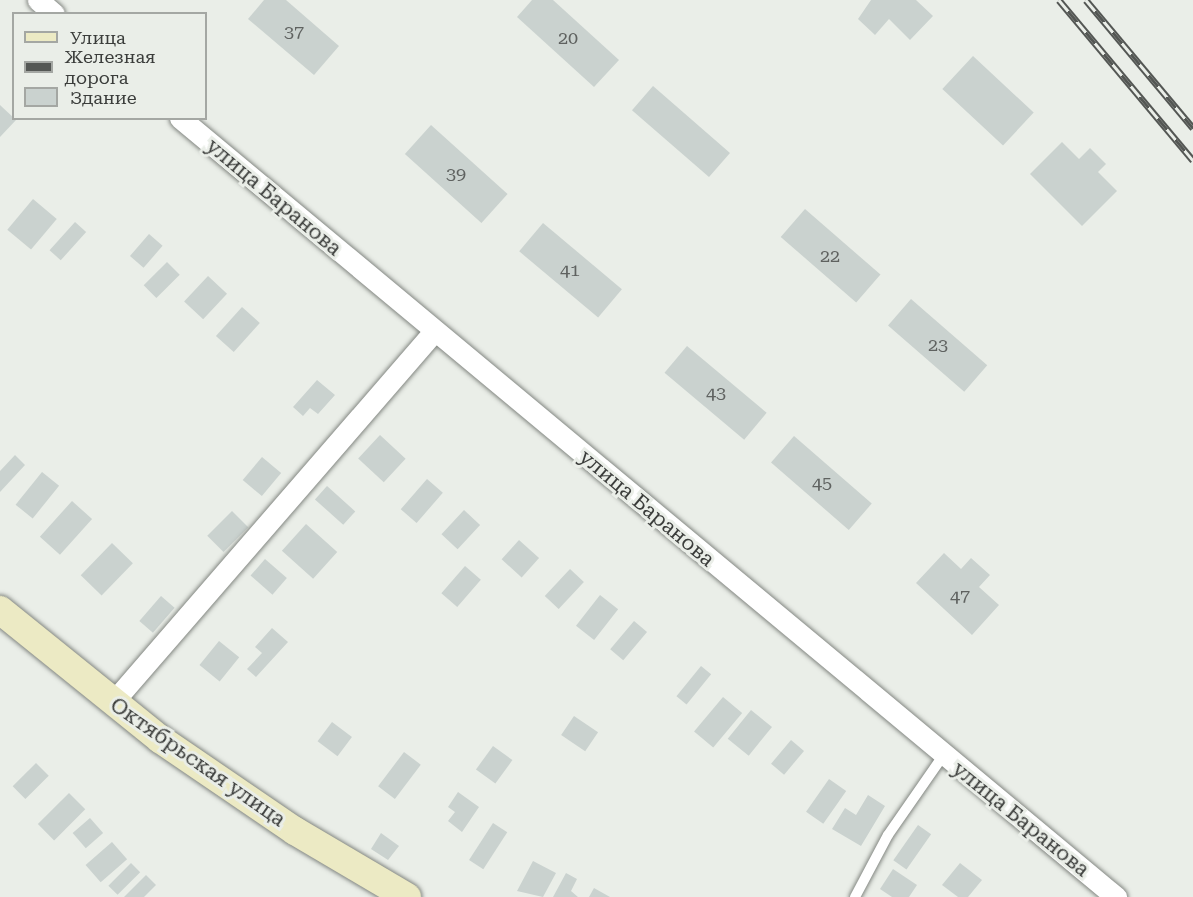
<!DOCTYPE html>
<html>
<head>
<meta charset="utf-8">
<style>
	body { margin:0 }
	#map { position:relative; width:1193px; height:897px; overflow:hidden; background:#eaeee8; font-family:"Roboto Serif",serif }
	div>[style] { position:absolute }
	.building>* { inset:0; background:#cad2cf; transform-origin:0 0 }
	.roads { filter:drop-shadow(0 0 2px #838782) drop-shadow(0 0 2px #838782) }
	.lane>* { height:10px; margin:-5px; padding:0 5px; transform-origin:5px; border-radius:5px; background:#fff }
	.street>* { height:21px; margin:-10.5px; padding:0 10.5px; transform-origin:10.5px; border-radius:10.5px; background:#fff }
	.secondary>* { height:28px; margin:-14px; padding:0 14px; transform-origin:14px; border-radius:14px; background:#eceac4 }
	.rail>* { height:7px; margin-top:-3.5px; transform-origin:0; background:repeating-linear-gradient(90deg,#eaeee8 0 14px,#545754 0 28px); box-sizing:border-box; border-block:2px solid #545754 }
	span { translate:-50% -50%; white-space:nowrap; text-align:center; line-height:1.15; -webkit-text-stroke:6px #eaeee8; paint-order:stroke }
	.number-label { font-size:18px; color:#5f6260 }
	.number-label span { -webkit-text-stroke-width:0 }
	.street-label { font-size:21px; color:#3b3d3b }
	.legend { position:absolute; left:12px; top:12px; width:195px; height:108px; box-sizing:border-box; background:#eaeee8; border:2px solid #a4a7a3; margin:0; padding:8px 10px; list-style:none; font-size:18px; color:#3b3d3b }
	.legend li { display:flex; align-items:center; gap:12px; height:30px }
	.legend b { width:30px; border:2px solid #a4a7a3 }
</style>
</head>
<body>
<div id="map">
	<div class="building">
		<div style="clip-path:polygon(264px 0,286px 0,339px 46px,314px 75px,248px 19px)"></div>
		<div style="clip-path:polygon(532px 0,553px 0,619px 60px,594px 87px,517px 17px)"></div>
		<div style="clip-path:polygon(871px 0,916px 0,933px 16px,910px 40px,889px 19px,875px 35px,858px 19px)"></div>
		<div style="left:973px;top:56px;width:83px;height:45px;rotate:43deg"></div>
		<div style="left:653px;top:86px;width:102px;height:32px;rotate:41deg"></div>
		<div style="clip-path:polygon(0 105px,16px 120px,0 137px)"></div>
		<div style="left:431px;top:125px;width:103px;height:39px;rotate:42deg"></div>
		<div style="clip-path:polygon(1062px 142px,1079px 159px,1090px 148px,1106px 164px,1098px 172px,1117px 191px,1082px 226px,1030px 174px)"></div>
		<div style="left:33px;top:199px;width:31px;height:40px;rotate:40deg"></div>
		<div style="left:805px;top:209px;width:100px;height:37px;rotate:41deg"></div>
		<div style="left:75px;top:222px;width:15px;height:38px;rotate:42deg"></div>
		<div style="left:543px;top:223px;width:103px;height:37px;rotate:40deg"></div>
		<div style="left:149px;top:234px;width:18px;height:29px;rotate:41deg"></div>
		<div style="left:167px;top:262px;width:18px;height:33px;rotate:45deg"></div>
		<div style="left:208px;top:276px;width:26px;height:35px;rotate:43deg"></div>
		<div style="left:911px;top:299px;width:101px;height:35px;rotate:41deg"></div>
		<div style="left:242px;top:307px;width:24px;height:39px;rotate:42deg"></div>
		<div style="left:687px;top:346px;width:104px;height:35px;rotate:40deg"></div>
		<div style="clip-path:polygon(317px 380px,335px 395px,318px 414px,310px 408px,303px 416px,293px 407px)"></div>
		<div style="left:380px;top:435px;width:35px;height:32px;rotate:43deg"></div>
		<div style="left:794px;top:436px;width:103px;height:35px;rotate:41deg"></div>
		<div style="clip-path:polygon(15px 455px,25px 465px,0 492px,0 471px)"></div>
		<div style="left:262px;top:457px;width:25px;height:30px;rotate:40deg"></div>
		<div style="left:42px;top:472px;width:22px;height:42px;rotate:39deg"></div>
		<div style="left:427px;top:479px;width:21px;height:40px;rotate:41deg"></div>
		<div style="left:327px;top:486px;width:38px;height:18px;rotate:42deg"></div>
		<div style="left:72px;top:501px;width:27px;height:48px;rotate:42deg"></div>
		<div style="left:464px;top:510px;width:22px;height:33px;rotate:43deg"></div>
		<div style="left:232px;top:511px;width:23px;height:35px;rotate:45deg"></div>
		<div style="left:306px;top:524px;width:42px;height:36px;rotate:42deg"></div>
		<div style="left:519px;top:540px;width:27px;height:26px;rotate:42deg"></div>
		<div style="left:112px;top:543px;width:29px;height:45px;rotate:44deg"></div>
		<div style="clip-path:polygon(944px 553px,961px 569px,971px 558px,990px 575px,979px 587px,999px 605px,972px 635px,916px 583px)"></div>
		<div style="left:265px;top:559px;width:29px;height:22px;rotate:41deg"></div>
		<div style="left:465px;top:566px;width:21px;height:36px;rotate:41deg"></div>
		<div style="left:570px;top:569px;width:19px;height:37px;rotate:43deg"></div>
		<div style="left:600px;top:595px;width:23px;height:39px;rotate:38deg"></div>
		<div style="left:161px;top:596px;width:18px;height:33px;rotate:41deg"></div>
		<div style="left:634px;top:621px;width:17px;height:37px;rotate:40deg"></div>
		<div style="clip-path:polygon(272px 628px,288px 642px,256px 677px,247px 669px,262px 653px,255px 647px)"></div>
		<div style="left:219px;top:641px;width:26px;height:31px;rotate:39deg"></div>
		<div style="left:701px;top:666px;width:13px;height:39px;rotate:39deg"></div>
		<div style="left:723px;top:697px;width:25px;height:45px;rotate:40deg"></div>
		<div style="left:751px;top:710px;width:27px;height:37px;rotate:39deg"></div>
		<div style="left:574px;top:716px;width:29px;height:23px;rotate:34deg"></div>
		<div style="left:332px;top:722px;width:25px;height:24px;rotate:37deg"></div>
		<div style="left:791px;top:740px;width:17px;height:31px;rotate:40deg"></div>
		<div style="left:493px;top:746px;width:24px;height:29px;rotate:36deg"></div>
		<div style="left:404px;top:752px;width:21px;height:43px;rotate:37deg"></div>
		<div style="left:36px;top:763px;width:18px;height:33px;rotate:45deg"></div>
		<div style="left:829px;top:779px;width:21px;height:40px;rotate:35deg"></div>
		<div style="clip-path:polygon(458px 792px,479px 807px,462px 832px,448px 821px,455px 812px,448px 807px)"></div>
		<div style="left:69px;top:793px;width:23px;height:44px;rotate:45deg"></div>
		<div style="clip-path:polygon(868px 795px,885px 806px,861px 846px,832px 829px,845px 808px,856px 815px)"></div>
		<div style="left:90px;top:818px;width:20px;height:23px;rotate:49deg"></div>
		<div style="left:493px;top:823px;width:17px;height:44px;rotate:33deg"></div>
		<div style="left:918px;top:825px;width:16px;height:43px;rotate:35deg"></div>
		<div style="clip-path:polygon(381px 833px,399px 846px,388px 860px,371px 849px)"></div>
		<div style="left:112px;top:842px;width:23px;height:35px;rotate:49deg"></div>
		<div style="clip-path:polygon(533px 861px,556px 873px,543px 897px,517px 891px)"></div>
		<div style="left:131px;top:863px;width:13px;height:32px;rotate:45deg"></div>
		<div style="clip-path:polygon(960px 863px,982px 880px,968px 897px,958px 897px,942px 885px)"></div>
		<div style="clip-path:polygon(893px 869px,917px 885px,909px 897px,892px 897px,880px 889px)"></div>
		<div style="clip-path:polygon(566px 873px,577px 879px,571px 891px,578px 897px,553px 897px)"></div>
		<div style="clip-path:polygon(146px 875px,156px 885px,144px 897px,124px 897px)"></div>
		<div style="clip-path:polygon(594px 888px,610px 897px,589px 897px)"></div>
	</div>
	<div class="roads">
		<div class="lane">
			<div style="left:855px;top:897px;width:70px;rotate:-62deg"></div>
			<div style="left:888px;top:835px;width:96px;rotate:-55.2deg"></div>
		</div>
		<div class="street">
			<div style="left:38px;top:0;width:21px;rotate:41deg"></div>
			<div style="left:180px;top:118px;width:1218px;rotate:39.77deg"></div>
			<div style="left:113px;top:702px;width:491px;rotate:-49.1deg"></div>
		</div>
		<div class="secondary">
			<div style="left:0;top:610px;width:206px;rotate:38.9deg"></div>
			<div style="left:160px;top:739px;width:163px;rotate:34.3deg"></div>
			<div style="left:295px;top:831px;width:130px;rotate:30.5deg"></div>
		</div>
	</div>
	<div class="rail">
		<div style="left:1059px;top:0;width:209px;rotate:50.1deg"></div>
		<div style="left:1086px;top:0;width:167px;rotate:50.1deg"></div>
	</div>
	<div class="number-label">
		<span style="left:294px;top:32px">37</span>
		<span style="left:568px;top:38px">20</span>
		<span style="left:456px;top:174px">39</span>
		<span style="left:830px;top:256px">22</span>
		<span style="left:570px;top:270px">41</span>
		<span style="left:938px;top:345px">23</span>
		<span style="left:716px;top:393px">43</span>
		<span style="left:822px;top:483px">45</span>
		<span style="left:960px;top:596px">47</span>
	</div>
	<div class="street-label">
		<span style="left:274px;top:197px;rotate:40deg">улица Баранова</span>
		<span style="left:647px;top:508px;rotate:40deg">улица Баранова</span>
		<span style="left:198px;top:762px;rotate:35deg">Октябрьская улица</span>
		<span style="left:1021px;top:819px;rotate:39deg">улица Баранова</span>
	</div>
	<ul class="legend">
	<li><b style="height:8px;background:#eceac4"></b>Улица</li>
	<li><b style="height:8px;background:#545754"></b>Железная дорога</li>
	<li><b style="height:16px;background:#cad2cf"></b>Здание</li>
	</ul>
</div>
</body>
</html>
